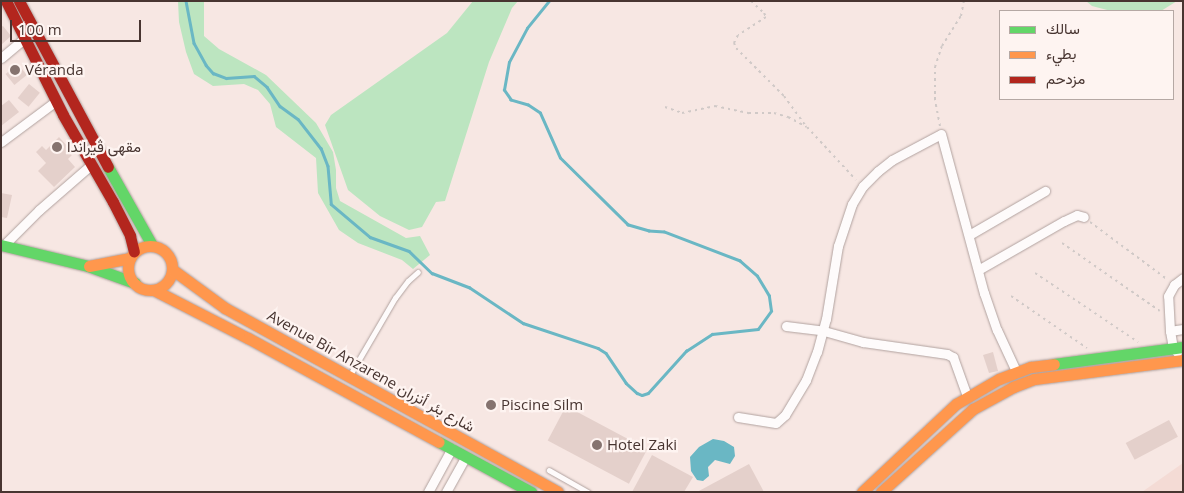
<!DOCTYPE html>
<html>
<head>
<meta charset="utf-8">
<style>
	body { margin:0 }
	#map { position:relative; width:1184px; height:493px; overflow:hidden; background:#f7e7e3; font-family:"Open Sans",Vazirmatn,sans-serif }
	div>[style] { position:absolute }
	.built>* { inset:0; background:#f4dbd5 }
	.green>* { inset:0; background:#bce5c0 }
	.water>* { inset:0; background:#6ab7c4 }
	.stream>* { height:2.5px; margin:-1.25px; padding:0 1.25px; transform-origin:1.25px; border-radius:1.25px; background:#6ab7c4 }
	.building>* { inset:0; background:#e4d0cb; transform-origin:0 0 }
	.path>* { height:2px; margin-top:-1px; transform-origin:0; background:repeating-linear-gradient(90deg,#d0c9c7 0 2.5px,transparent 0 6.5px) }
	.roads { filter:drop-shadow(0 0 1px #b1a29f) drop-shadow(0 0 1px #b1a29f) }
	.lane>* { height:4.5px; margin:-2.25px; padding:0 2.25px; transform-origin:2.25px; border-radius:2.25px; background:#fefbfb }
	.street>* { height:9px; margin:-4.5px; padding:0 4.5px; transform-origin:4.5px; border-radius:4.5px; background:#fefbfb }
	.fast>* { height:11px; margin:-5.5px; padding:0 5.5px; transform-origin:5.5px; border-radius:5.5px; background:#63d668 }
	.slow>* { height:11px; margin:-5.5px; padding:0 5.5px; transform-origin:5.5px; border-radius:5.5px; background:#ff974d }
	.slow>.ring { margin:-5.5px; padding:0; box-sizing:content-box; background:none; border:11px solid #ff974d; border-radius:50% }
	.jam>* { height:11px; margin:-5.5px; padding:0 5.5px; transform-origin:5.5px; border-radius:5.5px; background:#b3261e }
	.dots>* { width:14px; height:14px; translate:-50% -50%; box-sizing:border-box; border:2px solid #fef4f1; border-radius:50% }
	span { translate:-50% -50%; white-space:nowrap; text-align:center; line-height:1.15; -webkit-text-stroke:4.5px #fef4f1; paint-order:stroke }
	.poi-label { font-size:15px; color:#483531 }
	.left { translate:0 -50%; text-align:left }
	.street-label { font-size:15px; color:#483531 }
	.frame { position:absolute; inset:0; border:2px solid #483531; pointer-events:none }
	.legend { position:absolute; left:999px; top:10px; width:175px; height:90px; box-sizing:border-box; background:#fef4f1; border:1px solid #b5a8a4; margin:0; padding:6px 9px; list-style:none; font-size:15px; color:#483531 }
	.legend li { display:flex; align-items:center; gap:10px; height:25px }
	.legend b { width:25px; border:1px solid #b5a8a4 }
	.scale { position:absolute; left:10px; top:20px; width:131px; height:22px; box-sizing:border-box; border:2px solid #483531; border-top:0; padding-left:6px; font-size:15px; line-height:18px; white-space:nowrap; color:#483531; -webkit-text-stroke:4px #fef4f1; paint-order:stroke }
</style>
</head>
<body>
<div id="map">
	<div class="built">
		<div style="clip-path:polygon(1183px 463px,1183px 492px,1142px 492px)"></div>
	</div>
	<div class="green">
		<div style="clip-path:polygon(178px 1px,204px 1px,204px 36px,219px 49px,266px 75px,316px 123px,333px 152px,336px 170px,336px 188px,340px 201px,406px 238px,420px 236px,430px 255px,413px 269px,402px 260px,358px 243px,339px 230px,318px 193px,316px 158px,276px 127px,270px 104px,258px 90px,244px 84px,213px 86px,194px 74px,186px 52px,179px 22px)"></div>
		<div style="clip-path:polygon(473px 1px,518px 1px,512px 8px,489px 62px,445px 201px,436px 202px,422px 227px,409px 230px,380px 216px,348px 190px,325px 125px,331px 115px,447px 33px)"></div>
		<div style="clip-path:polygon(1086px 1px,1177px 1px,1161px 11px,1111px 11px,1092px 6px)"></div>
	</div>
	<div class="water">
		<div style="clip-path:polygon(713px 439px,724px 441px,734px 447px,735px 456px,730px 464px,715px 460px,708px 467px,709px 476px,703px 481px,697px 480px,691px 471px,690px 457px,699px 447px)"></div>
	</div>
	<div class="stream">
		<div style="left:186px;top:1px;width:43px;rotate:79.2deg"></div>
		<div style="left:194px;top:43px;width:25px;rotate:61deg"></div>
		<div style="left:206px;top:65px;width:11px;rotate:49deg"></div>
		<div style="left:213px;top:73px;width:14px;rotate:21deg"></div>
		<div style="left:226px;top:78px;width:28px;rotate:-4deg"></div>
		<div style="left:254px;top:76px;width:17px;rotate:40deg"></div>
		<div style="left:267px;top:87px;width:23px;rotate:56deg"></div>
		<div style="left:280px;top:106px;width:22px;rotate:36deg"></div>
		<div style="left:298px;top:119px;width:37px;rotate:52deg"></div>
		<div style="left:321px;top:148px;width:19px;rotate:69deg"></div>
		<div style="left:328px;top:166px;width:38px;rotate:85deg"></div>
		<div style="left:331px;top:204px;width:51px;rotate:40.2deg"></div>
		<div style="left:370px;top:237px;width:41px;rotate:19.7deg"></div>
		<div style="left:409px;top:251px;width:32px;rotate:44deg"></div>
		<div style="left:432px;top:273px;width:40px;rotate:21deg"></div>
		<div style="left:469px;top:287px;width:65px;rotate:33.7deg"></div>
		<div style="left:523px;top:323px;width:79px;rotate:18.4deg"></div>
		<div style="left:598px;top:348px;width:9px;rotate:32deg"></div>
		<div style="left:606px;top:353px;width:36px;rotate:56deg"></div>
		<div style="left:626px;top:383px;width:15px;rotate:42deg"></div>
		<div style="left:637px;top:393px;width:5px;rotate:22deg"></div>
		<div style="left:642px;top:395px;width:6px;rotate:-18deg"></div>
		<div style="left:648px;top:393px;width:57px;rotate:-47.9deg"></div>
		<div style="left:686px;top:351px;width:31px;rotate:-33deg"></div>
		<div style="left:712px;top:334px;width:46px;rotate:-6.2deg"></div>
		<div style="left:758px;top:329px;width:22px;rotate:-54deg"></div>
		<div style="left:771px;top:311px;width:15px;rotate:-98deg"></div>
		<div style="left:769px;top:296px;width:23px;rotate:-121deg"></div>
		<div style="left:757px;top:276px;width:23px;rotate:-139deg"></div>
		<div style="left:740px;top:261px;width:81px;rotate:-159.1deg"></div>
		<div style="left:664px;top:232px;width:15px;rotate:-176deg"></div>
		<div style="left:649px;top:231px;width:22px;rotate:-164deg"></div>
		<div style="left:628px;top:225px;width:95px;rotate:-135.4deg"></div>
		<div style="left:560px;top:158px;width:49px;rotate:-114deg"></div>
		<div style="left:540px;top:113px;width:14px;rotate:-146deg"></div>
		<div style="left:528px;top:105px;width:18px;rotate:-164deg"></div>
		<div style="left:511px;top:100px;width:12px;rotate:-125deg"></div>
		<div style="left:504px;top:90px;width:28px;rotate:-80deg"></div>
		<div style="left:509px;top:62px;width:38px;rotate:-62deg"></div>
		<div style="left:527px;top:28px;width:35px;rotate:-51deg"></div>
	</div>
	<div class="building">
		<div style="clip-path:polygon(3px 26px,11px 36px,1px 45px,1px 27px)"></div>
		<div style="left:18px;top:64px;width:14px;height:16px;rotate:51deg"></div>
		<div style="left:29px;top:84px;width:14px;height:18px;rotate:39deg"></div>
		<div style="clip-path:polygon(9px 100px,19px 112px,1px 126px,1px 106px)"></div>
		<div style="clip-path:polygon(59px 137px,69px 148px,67px 150px,72px 155px,68px 159px,75px 167px,54px 187px,38px 171px,46px 163px,36px 152px,42px 146px,46px 150px)"></div>
		<div style="clip-path:polygon(1px 193px,12px 195px,7px 218px,1px 217px)"></div>
		<div style="clip-path:polygon(993px 352px,998px 371px,989px 373px,983px 355px)"></div>
		<div style="left:566px;top:406px;width:92px;height:39px;rotate:28deg"></div>
		<div style="left:1169px;top:420px;width:19px;height:49px;rotate:62deg"></div>
		<div style="clip-path:polygon(652px 455px,693px 477px,684px 492px,632px 492px)"></div>
		<div style="clip-path:polygon(749px 464px,764px 492px,697px 492px)"></div>
	</div>
	<div class="path">
		<div style="left:751px;top:1px;width:18px;rotate:43deg"></div>
		<div style="left:764px;top:13px;width:4px;rotate:63deg"></div>
		<div style="left:766px;top:17px;width:33px;rotate:147deg"></div>
		<div style="left:738px;top:35px;width:9px;rotate:117deg"></div>
		<div style="left:734px;top:43px;width:5px;rotate:68deg"></div>
		<div style="left:736px;top:48px;width:68px;rotate:45deg"></div>
		<div style="left:784px;top:96px;width:37px;rotate:54deg"></div>
		<div style="left:665px;top:107px;width:18px;rotate:19deg"></div>
		<div style="left:682px;top:113px;width:34px;rotate:-12deg"></div>
		<div style="left:715px;top:106px;width:35px;rotate:12deg"></div>
		<div style="left:749px;top:113px;width:25px"></div>
		<div style="left:774px;top:113px;width:15px;rotate:16deg"></div>
		<div style="left:788px;top:117px;width:21px;rotate:28deg"></div>
		<div style="left:807px;top:127px;width:72px;rotate:47.2deg"></div>
		<div style="left:940px;top:126px;width:26px;rotate:-101deg"></div>
		<div style="left:935px;top:100px;width:33px;rotate:-90deg"></div>
		<div style="left:935px;top:67px;width:22px;rotate:-72deg"></div>
		<div style="left:942px;top:46px;width:36px;rotate:-58deg"></div>
		<div style="left:961px;top:16px;width:15px;rotate:-79deg"></div>
		<div style="left:1090px;top:222px;width:97px;rotate:36.6deg"></div>
		<div style="left:1062px;top:243px;width:119px;rotate:34.8deg"></div>
		<div style="left:1035px;top:273px;width:124px;rotate:33.8deg"></div>
		<div style="left:1011px;top:296px;width:92px;rotate:34.4deg"></div>
	</div>
	<div class="roads">
		<div class="lane">
			<div style="left:350px;top:375px;width:89px;rotate:-59.7deg"></div>
			<div style="left:395px;top:298px;width:21px;rotate:-53deg"></div>
			<div style="left:408px;top:281px;width:13px;rotate:-42deg"></div>
			<div style="left:549px;top:470px;width:45px;rotate:29.4deg"></div>
		</div>
		<div class="street">
			<div style="left:1px;top:58px;width:30px;rotate:-40deg"></div>
			<div style="left:1px;top:142px;width:69px;rotate:-36.7deg"></div>
			<div style="left:969px;top:235px;width:88px;rotate:-30.1deg"></div>
			<div style="left:4px;top:245px;width:49px;rotate:-45deg"></div>
			<div style="left:39px;top:210px;width:70px;rotate:-41deg"></div>
			<div style="left:978px;top:270px;width:99px;rotate:-29.7deg"></div>
			<div style="left:1064px;top:221px;width:14px;rotate:-25deg"></div>
			<div style="left:1077px;top:215px;width:7px;rotate:16deg"></div>
			<div style="left:786px;top:326px;width:38px;rotate:7deg"></div>
			<div style="left:824px;top:331px;width:41px;rotate:15.8deg"></div>
			<div style="left:863px;top:342px;width:85px;rotate:8.1deg"></div>
			<div style="left:947px;top:354px;width:7px;rotate:27deg"></div>
			<div style="left:953px;top:357px;width:41px;rotate:70.3deg"></div>
			<div style="left:1170px;top:331px;width:13px;rotate:-9deg"></div>
			<div style="left:1177px;top:352px;width:6px;rotate:-135deg"></div>
			<div style="left:1173px;top:348px;width:17px;rotate:-100deg"></div>
			<div style="left:1170px;top:331px;width:35px;rotate:-93deg"></div>
			<div style="left:1168px;top:296px;width:13px;rotate:-61deg"></div>
			<div style="left:1174px;top:285px;width:11px;rotate:-38deg"></div>
			<div style="left:738px;top:417px;width:38px;rotate:9deg"></div>
			<div style="left:776px;top:423px;width:12px;rotate:-42deg"></div>
			<div style="left:785px;top:415px;width:41px;rotate:-59deg"></div>
			<div style="left:806px;top:380px;width:30px;rotate:-69deg"></div>
			<div style="left:817px;top:352px;width:34px;rotate:-75deg"></div>
			<div style="left:826px;top:319px;width:74px;rotate:-80.7deg"></div>
			<div style="left:838px;top:246px;width:44px;rotate:-71.6deg"></div>
			<div style="left:852px;top:204px;width:21px;rotate:-59deg"></div>
			<div style="left:863px;top:186px;width:21px;rotate:-45deg"></div>
			<div style="left:878px;top:171px;width:18px;rotate:-38deg"></div>
			<div style="left:892px;top:160px;width:55px;rotate:-28deg"></div>
			<div style="left:941px;top:134px;width:165px;rotate:74.9deg"></div>
			<div style="left:984px;top:293px;width:39px;rotate:71deg"></div>
			<div style="left:997px;top:330px;width:45px;rotate:65.1deg"></div>
			<div style="left:428px;top:492px;width:50px;rotate:-61.4deg"></div>
			<div style="left:446px;top:492px;width:41px;rotate:-60.9deg"></div>
		</div>
		<div class="fast">
			<div style="left:108px;top:167px;width:90px;rotate:60.6deg"></div>
			<div style="left:1px;top:245px;width:89px;rotate:13.6deg"></div>
			<div style="left:88px;top:266px;width:50px;rotate:19.9deg"></div>
			<div style="left:1054px;top:364px;width:130px;rotate:-7.5deg"></div>
			<div style="left:439px;top:442px;width:105px;rotate:28.5deg"></div>
		</div>
		<div class="slow">
			<div class="ring" style="left:128px;top:246px;width:33px;height:33px"></div>
			<div style="left:89px;top:266px;width:42px;rotate:-11deg"></div>
			<div style="left:173px;top:270px;width:64px;rotate:36.2deg"></div>
			<div style="left:225px;top:308px;width:380px;rotate:28.9deg"></div>
			<div style="left:154px;top:290px;width:106px;rotate:27.1deg"></div>
			<div style="left:248px;top:338px;width:217px;rotate:28.6deg"></div>
			<div style="left:862px;top:492px;width:129px;rotate:-43.1deg"></div>
			<div style="left:956px;top:404px;width:50px;rotate:-30.2deg"></div>
			<div style="left:999px;top:379px;width:34px;rotate:-21deg"></div>
			<div style="left:1031px;top:367px;width:23px;rotate:-7deg"></div>
			<div style="left:881px;top:492px;width:124px;rotate:-42.1deg"></div>
			<div style="left:973px;top:409px;width:46px;rotate:-28.8deg"></div>
			<div style="left:1013px;top:387px;width:22px;rotate:-21deg"></div>
			<div style="left:1034px;top:379px;width:150px;rotate:-7.3deg"></div>
		</div>
		<div class="jam">
			<div style="left:6px;top:1px;width:127px;rotate:63.4deg"></div>
			<div style="left:63px;top:115px;width:100px;rotate:60.1deg"></div>
			<div style="left:113px;top:202px;width:38px;rotate:63deg"></div>
			<div style="left:130px;top:236px;width:16px;rotate:76deg"></div>
			<div style="left:19px;top:1px;width:188px;rotate:61.8deg"></div>
		</div>
	</div>
	<div class="dots">
		<div style="left:15px;top:70px;background:#85736f"></div>
		<div style="left:57px;top:147px;background:#85736f"></div>
		<div style="left:491px;top:405px;background:#85736f"></div>
		<div style="left:597px;top:445px;background:#85736f"></div>
	</div>
	<div class="poi-label">
		<span class="left" style="left:25px;top:70px">Véranda</span>
		<span class="left" style="left:67px;top:147px">مقهى ڤيراندا</span>
		<span class="left" style="left:501px;top:405px">Piscine Silm</span>
		<span class="left" style="left:607px;top:445px">Hotel Zaki</span>
	</div>
	<div class="street-label">
		<span style="left:371px;top:371px;rotate:29deg">Avenue Bir Anzarene شارع بئر أنزران</span>
	</div>
	<div class="frame"></div>
	<ul class="legend">
	<li><b style="height:6px;background:#63d668"></b>سالك</li>
	<li><b style="height:6px;background:#ff974d"></b>بطيء</li>
	<li><b style="height:6px;background:#b3261e"></b>مزدحم</li>
	</ul>
	<div class="scale">100 m</div>
</div>
</body>
</html>
